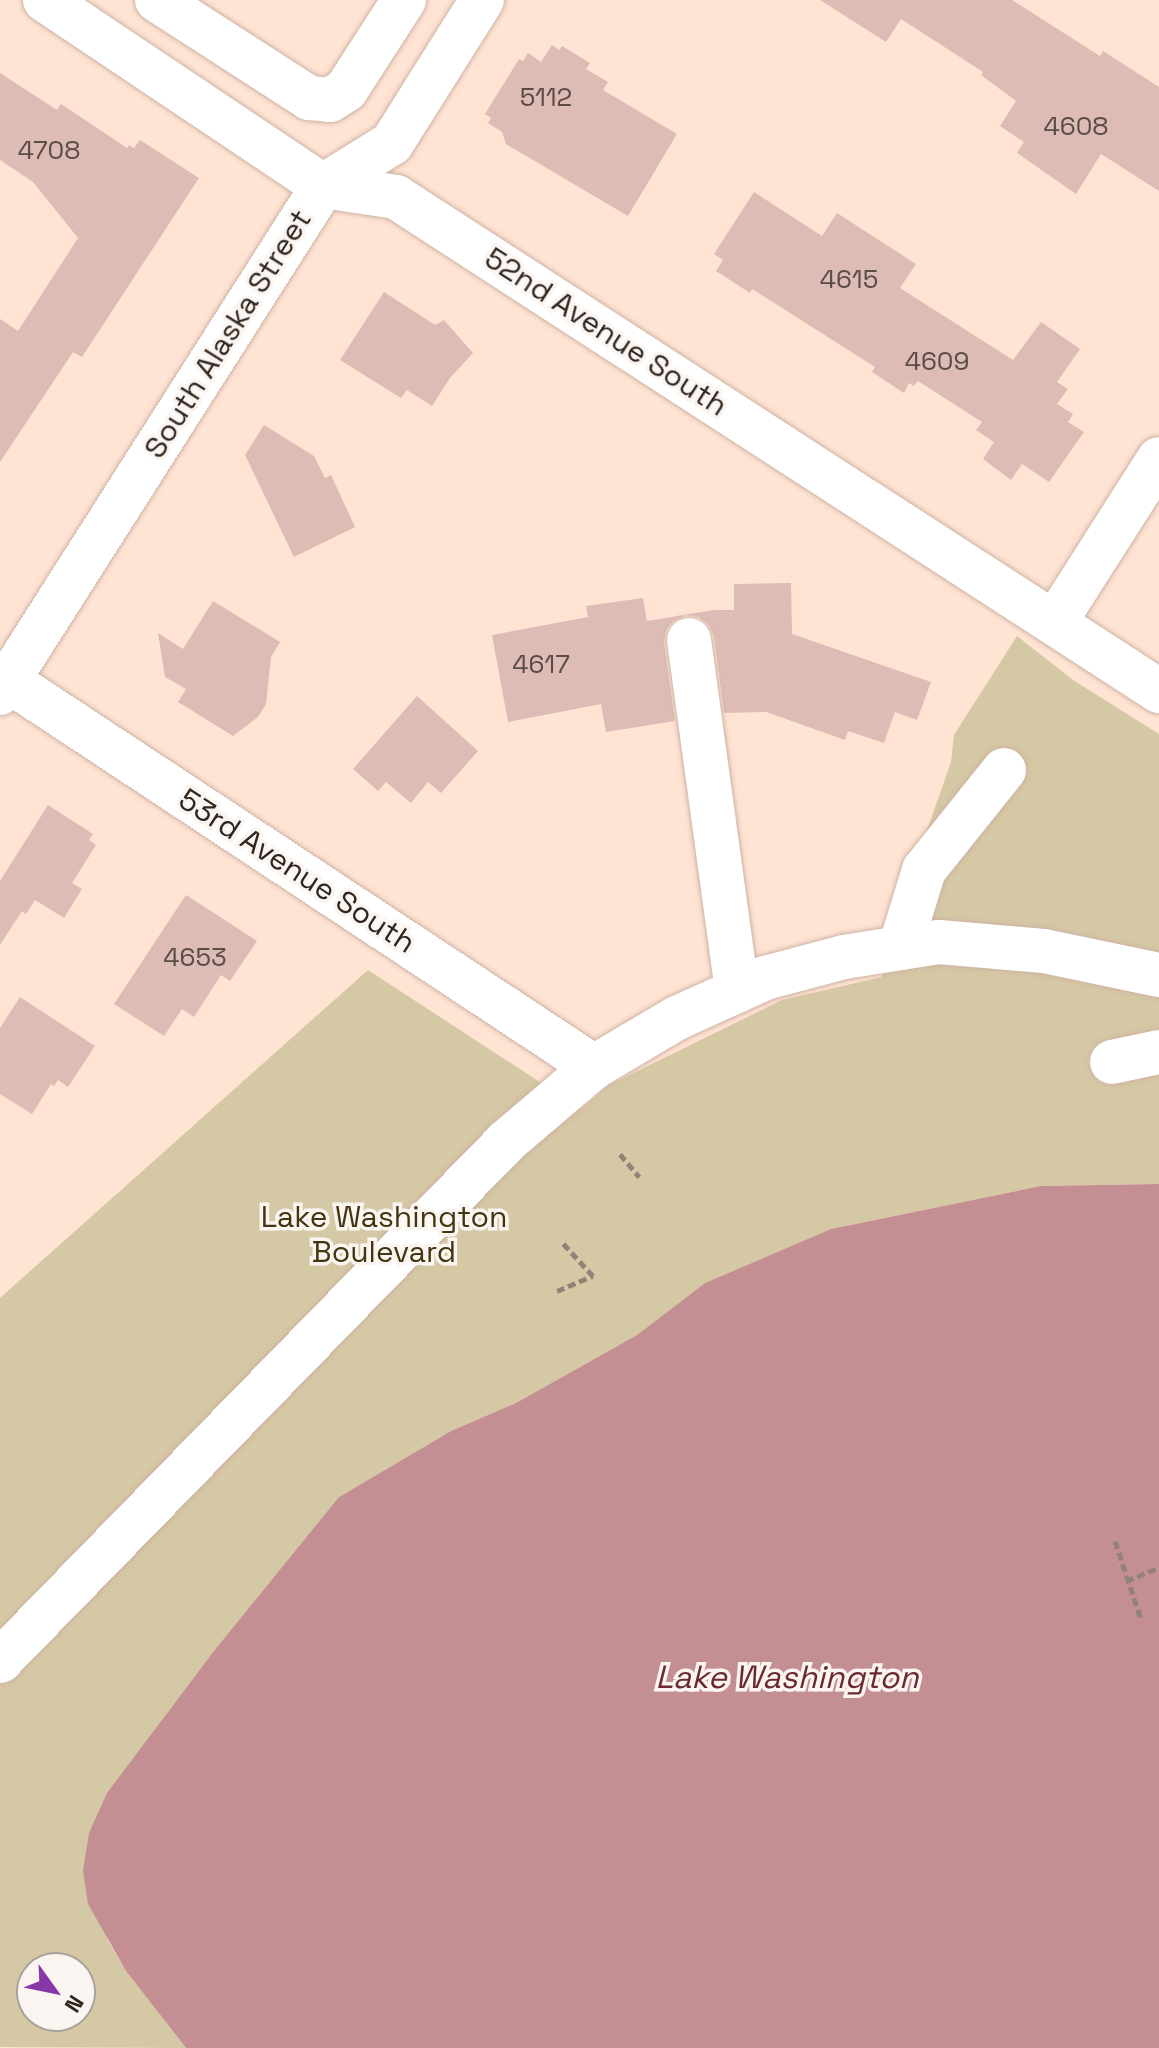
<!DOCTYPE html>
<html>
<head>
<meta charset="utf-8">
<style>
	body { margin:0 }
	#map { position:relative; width:1159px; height:2048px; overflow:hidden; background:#ffe3d3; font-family:"Space Grotesk",sans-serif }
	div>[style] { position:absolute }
	.green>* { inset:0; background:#d5c8a4 }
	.water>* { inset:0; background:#c38f93 }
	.building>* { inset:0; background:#dcbcb5 }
	.path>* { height:5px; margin-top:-2.5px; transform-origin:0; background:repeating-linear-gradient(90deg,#958277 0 8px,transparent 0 12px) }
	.roads { filter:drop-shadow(0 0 2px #ceb3a4) drop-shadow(0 0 2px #ceb3a4) }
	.minor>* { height:44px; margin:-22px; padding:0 22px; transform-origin:22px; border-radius:22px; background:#fff }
	.major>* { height:44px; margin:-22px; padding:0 22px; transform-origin:22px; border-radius:22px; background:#fff }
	span { translate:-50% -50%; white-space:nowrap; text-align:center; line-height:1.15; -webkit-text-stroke:7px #fbf5f2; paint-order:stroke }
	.number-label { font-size:26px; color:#5b4c45 }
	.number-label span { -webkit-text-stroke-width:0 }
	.street-label { font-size:30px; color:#302620 }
	.park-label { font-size:30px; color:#42350f }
	.water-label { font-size:32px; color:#6b2933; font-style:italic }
	.north { position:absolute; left:16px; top:1952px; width:80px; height:80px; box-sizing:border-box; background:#fbf5f2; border:2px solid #aaa29e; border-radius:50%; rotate:123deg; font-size:22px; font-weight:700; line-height:32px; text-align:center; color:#302620 }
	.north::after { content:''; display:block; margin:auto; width:28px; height:36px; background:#8837a7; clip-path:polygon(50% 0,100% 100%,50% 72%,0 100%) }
</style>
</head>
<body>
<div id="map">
	<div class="green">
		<div style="clip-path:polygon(evenodd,1017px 636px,1073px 680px,1159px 734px,1159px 1184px,1041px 1186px,831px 1229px,705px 1283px,637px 1335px,516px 1403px,451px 1431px,339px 1497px,107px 1939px,126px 1971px,186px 2048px,0 2047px,0 1298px,368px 970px,581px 1109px,609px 1085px,782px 1000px,882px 977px,899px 910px,951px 762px,954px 735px,1017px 636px,32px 1968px,80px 1968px,80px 2016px,32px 2016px,32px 1968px)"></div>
	</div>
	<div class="water">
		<div style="clip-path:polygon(1159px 1184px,1159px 2048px,186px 2048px,126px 1971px,88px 1904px,83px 1871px,89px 1833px,107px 1793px,214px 1651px,339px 1497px,451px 1431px,516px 1403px,637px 1335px,705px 1283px,831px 1229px,1041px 1186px)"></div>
	</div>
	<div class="building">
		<div style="clip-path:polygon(820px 0,1012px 0,1100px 56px,1103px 51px,1159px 87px,1159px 191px,1101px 154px,1076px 194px,1017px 153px,1024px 142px,1000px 126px,1016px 101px,981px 75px,983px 72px,901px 19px,886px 42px)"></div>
		<div style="clip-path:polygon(552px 45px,559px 50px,562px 46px,590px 63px,586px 69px,608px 82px,603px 90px,677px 134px,628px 216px,506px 144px,502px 132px,488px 123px,491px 118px,485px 114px,519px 59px,523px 61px,528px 53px,541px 62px)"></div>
		<div style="clip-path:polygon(0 73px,57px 110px,61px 104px,127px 148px,129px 145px,134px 148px,140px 140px,199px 178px,82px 357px,73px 352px,0 462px,0 319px,18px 331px,78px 238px,33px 182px,0 160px)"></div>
		<div style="clip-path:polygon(754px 192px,822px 236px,837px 213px,916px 264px,900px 288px,1013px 360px,1041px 322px,1080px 349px,1057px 382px,1068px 389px,1057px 404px,1073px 414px,1068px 422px,1084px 432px,1049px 482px,1022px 464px,1011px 480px,983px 459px,994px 442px,976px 430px,982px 422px,918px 381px,914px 386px,909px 383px,904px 393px,872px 372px,875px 367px,752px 289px,750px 293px,716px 271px,723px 260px,714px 254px)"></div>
		<div style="clip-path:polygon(384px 292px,435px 325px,444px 320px,473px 353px,450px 378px,432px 406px,407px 390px,401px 398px,340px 360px)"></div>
		<div style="clip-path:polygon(264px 425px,314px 456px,325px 478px,331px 475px,355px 527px,294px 557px,245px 455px)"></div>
		<div style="clip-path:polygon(791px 583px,792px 634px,931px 682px,917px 720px,895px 712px,884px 743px,848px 731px,845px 740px,766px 712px,724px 713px,714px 636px,709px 625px,699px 617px,686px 615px,673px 621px,666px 630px,664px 643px,675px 721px,606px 732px,601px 704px,508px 722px,492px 635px,588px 617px,586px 606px,643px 598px,647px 621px,714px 610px,734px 610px,734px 584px)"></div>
		<div style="clip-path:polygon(213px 601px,280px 642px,271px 657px,266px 704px,258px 717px,233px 736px,178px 702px,186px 689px,165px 677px,158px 633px,183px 649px)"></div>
		<div style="clip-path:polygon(417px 696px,478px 751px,441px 793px,428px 782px,411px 803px,386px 782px,378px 791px,353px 769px)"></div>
		<div style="clip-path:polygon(48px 805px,93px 834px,89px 840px,96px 845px,72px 883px,82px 889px,64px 918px,35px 900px,26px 914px,22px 911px,0 945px,0 881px)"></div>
		<div style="clip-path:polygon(186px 895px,257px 941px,230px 981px,221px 975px,194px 1017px,182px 1009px,164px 1036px,114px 1004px)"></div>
		<div style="clip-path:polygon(20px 997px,95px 1046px,68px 1087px,58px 1080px,54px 1086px,51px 1084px,32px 1114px,0 1094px,0 1028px)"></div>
	</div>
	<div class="path">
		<div style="left:620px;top:1154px;width:30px;rotate:50deg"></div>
		<div style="left:557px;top:1291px;width:39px;rotate:-23deg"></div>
		<div style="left:593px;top:1276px;width:47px;rotate:-132.4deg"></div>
		<div style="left:1115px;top:1541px;width:82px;rotate:71.6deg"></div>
		<div style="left:1126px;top:1581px;width:35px;rotate:-22deg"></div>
	</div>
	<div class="roads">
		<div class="minor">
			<div style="left:45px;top:0;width:334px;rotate:33.8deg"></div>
			<div style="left:323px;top:186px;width:74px;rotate:8.6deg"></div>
			<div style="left:396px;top:197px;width:909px;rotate:32.92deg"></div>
			<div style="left:157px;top:0;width:181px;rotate:32.8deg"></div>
			<div style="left:309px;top:98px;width:21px;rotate:5deg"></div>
			<div style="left:330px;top:100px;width:19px;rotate:-32deg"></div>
			<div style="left:346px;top:90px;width:107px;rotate:-57.2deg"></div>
			<div style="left:1055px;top:622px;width:193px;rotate:-57.5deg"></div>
			<div style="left:689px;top:640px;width:354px;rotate:82.2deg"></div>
			<div style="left:0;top:675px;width:712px;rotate:33.42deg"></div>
			<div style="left:0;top:693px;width:601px;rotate:-57.5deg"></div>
			<div style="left:323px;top:186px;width:81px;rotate:-31.9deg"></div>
			<div style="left:392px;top:143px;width:169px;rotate:-57.8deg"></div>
			<div style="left:900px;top:948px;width:82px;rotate:-72.9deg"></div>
			<div style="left:924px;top:870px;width:128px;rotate:-51.3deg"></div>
			<div style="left:1112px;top:1062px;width:48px;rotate:-12deg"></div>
		</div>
		<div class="major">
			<div style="left:0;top:1661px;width:726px;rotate:-45.73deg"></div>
			<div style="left:507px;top:1141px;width:114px;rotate:-40.4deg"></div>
			<div style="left:594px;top:1067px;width:96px;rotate:-30.6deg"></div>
			<div style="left:677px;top:1018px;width:97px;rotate:-24.4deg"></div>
			<div style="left:765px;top:978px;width:82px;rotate:-14.9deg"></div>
			<div style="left:844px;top:957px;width:96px;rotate:-9deg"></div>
			<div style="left:939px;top:942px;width:105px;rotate:4.9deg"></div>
			<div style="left:1044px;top:951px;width:117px;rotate:11.8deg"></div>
		</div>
	</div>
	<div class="number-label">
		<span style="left:546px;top:98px">5112</span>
		<span style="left:1076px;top:127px">4608</span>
		<span style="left:49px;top:151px">4708</span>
		<span style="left:849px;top:280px">4615</span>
		<span style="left:937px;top:362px">4609</span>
		<span style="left:541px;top:665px">4617</span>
		<span style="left:195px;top:958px">4653</span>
	</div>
	<div class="street-label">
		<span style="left:606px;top:332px;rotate:33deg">52nd Avenue South</span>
		<span style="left:228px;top:334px;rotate:-58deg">South Alaska Street</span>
		<span style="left:297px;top:871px;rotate:33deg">53rd Avenue South</span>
	</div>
	<div class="park-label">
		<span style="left:384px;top:1234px">Lake Washington<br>Boulevard</span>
	</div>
	<div class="water-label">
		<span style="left:787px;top:1677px">Lake Washington</span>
	</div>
	<div class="north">N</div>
</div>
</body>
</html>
